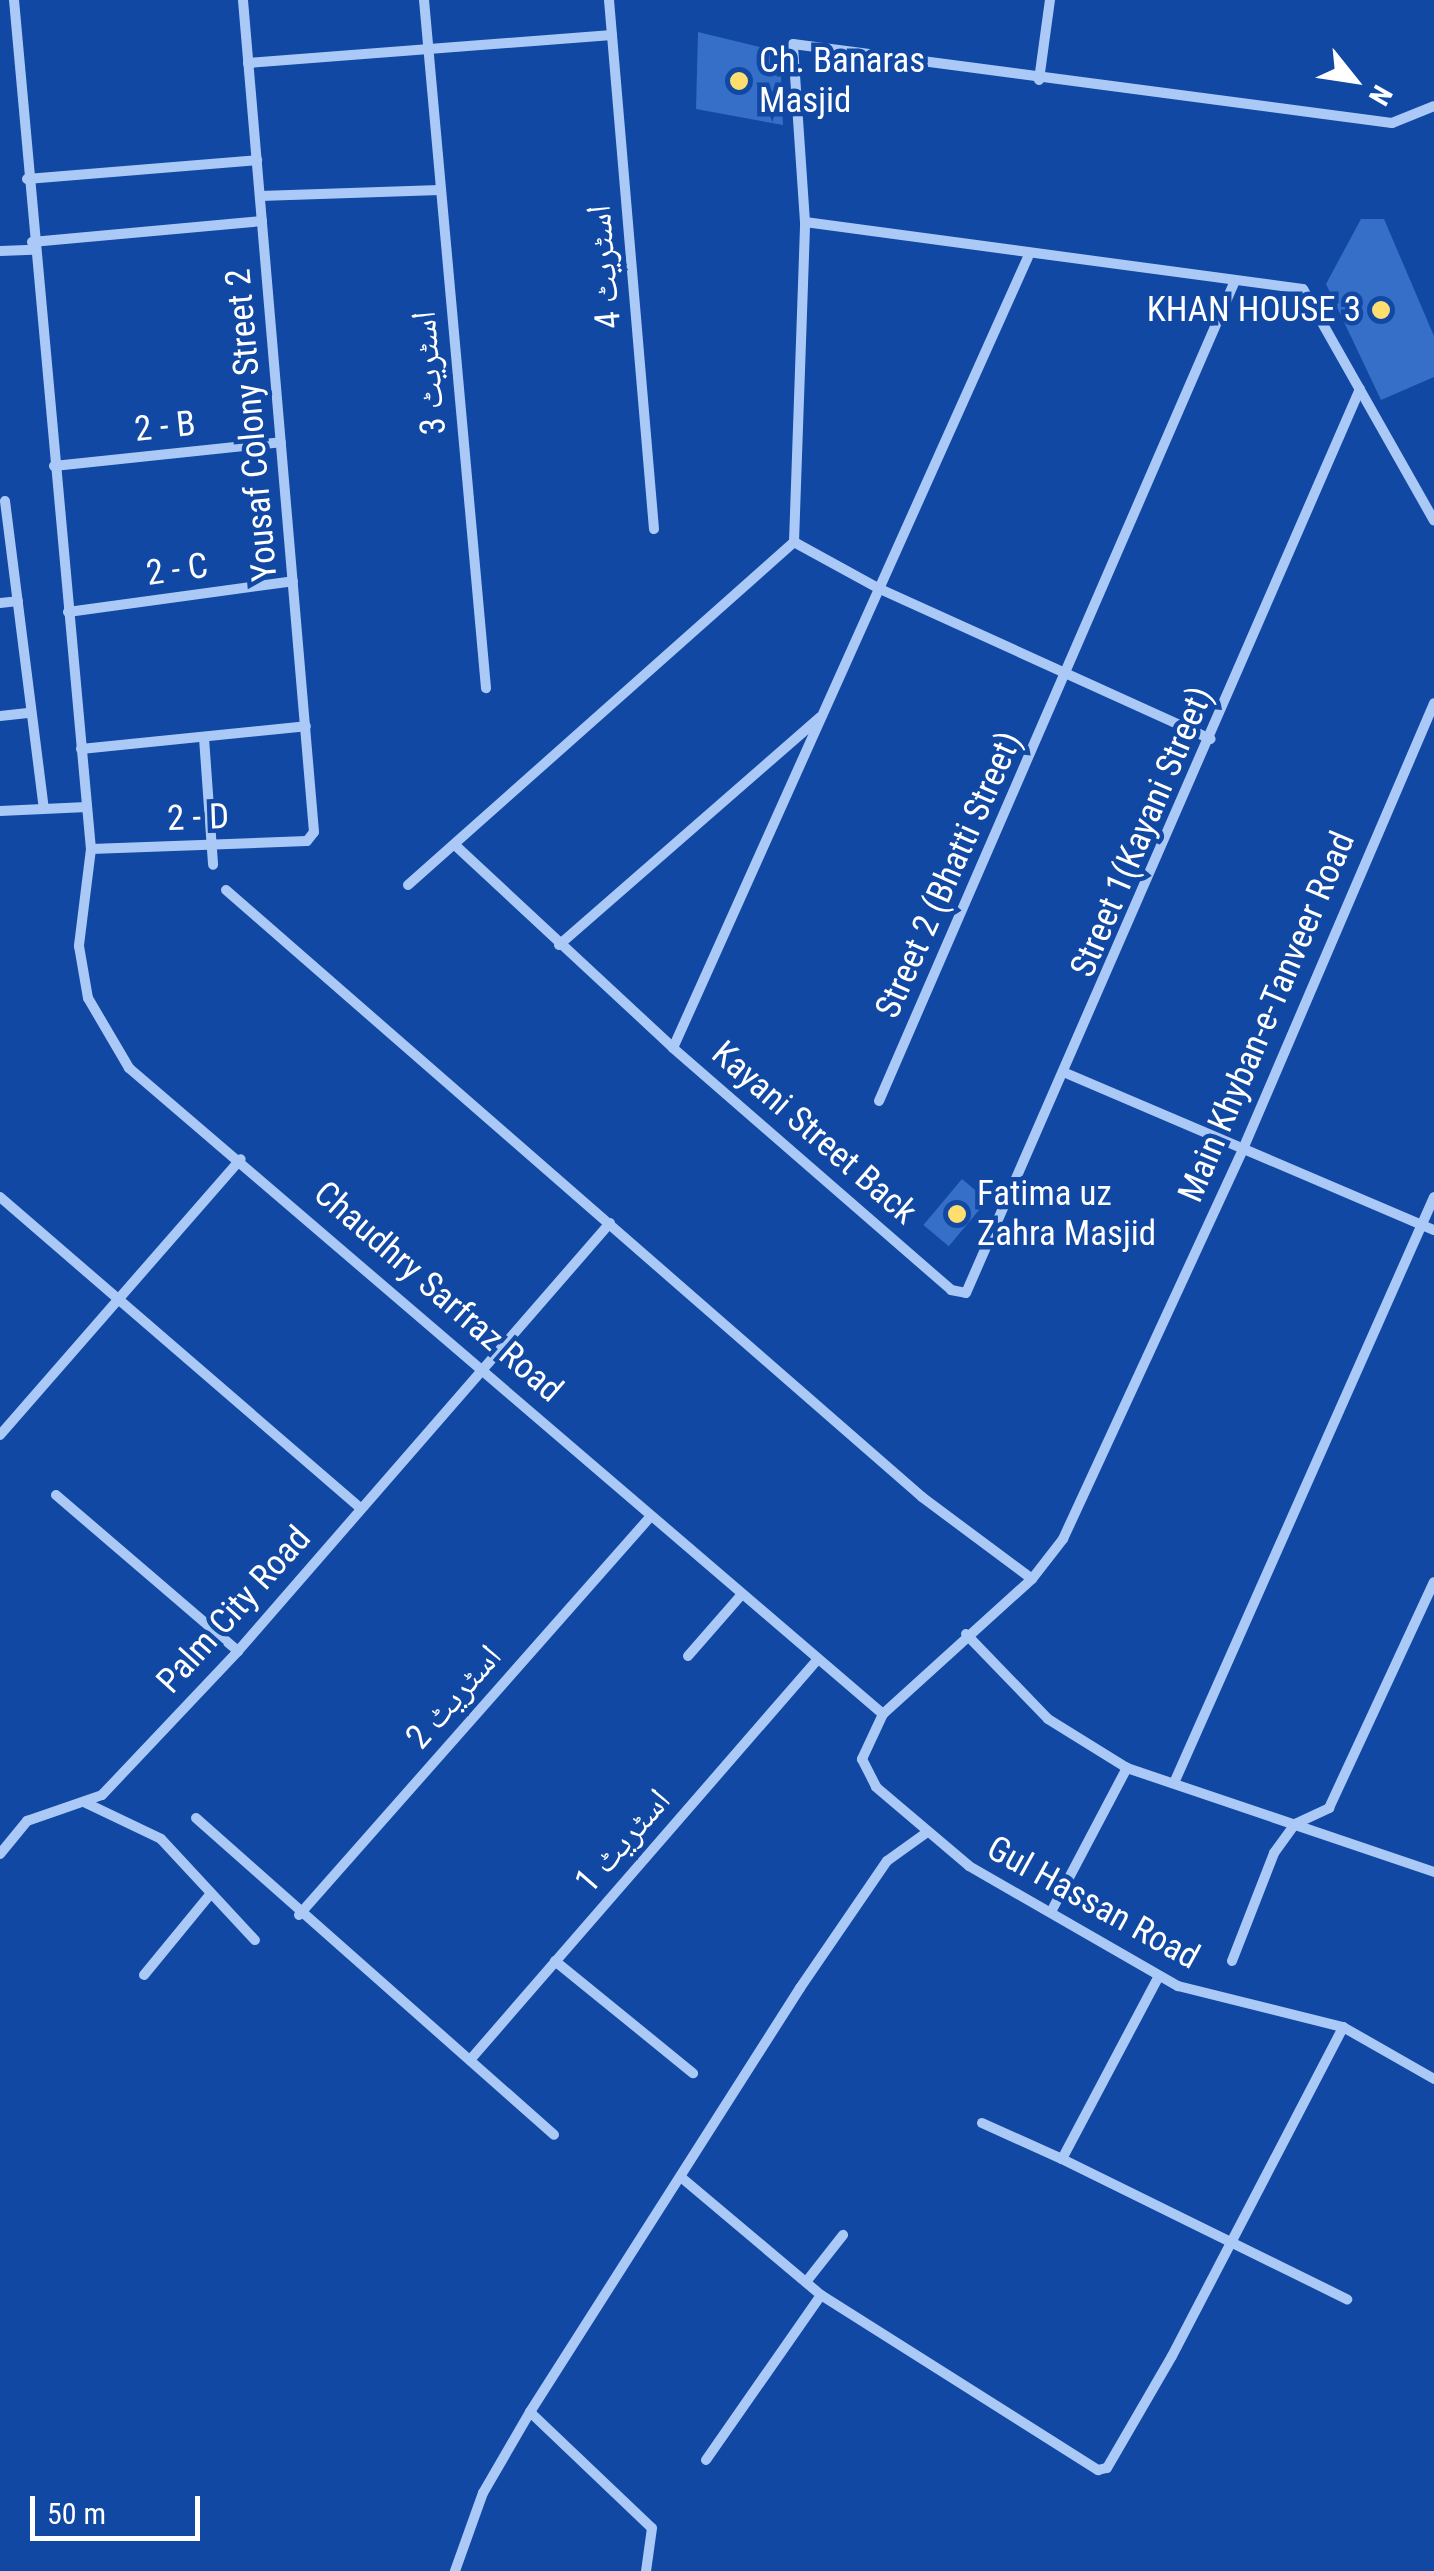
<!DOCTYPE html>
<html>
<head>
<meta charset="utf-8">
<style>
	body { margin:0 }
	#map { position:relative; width:1434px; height:2571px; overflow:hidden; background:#1148a3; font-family:"Roboto Condensed","Noto Naskh Arabic",sans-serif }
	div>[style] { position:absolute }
	.building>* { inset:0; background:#356fc8; transform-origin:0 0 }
	.street>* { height:10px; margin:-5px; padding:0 5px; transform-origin:5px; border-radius:5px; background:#abc9f6 }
	.dots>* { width:28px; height:28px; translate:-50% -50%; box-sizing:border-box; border:5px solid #1148a3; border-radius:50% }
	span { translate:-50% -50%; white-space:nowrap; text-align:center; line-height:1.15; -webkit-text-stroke:9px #1148a3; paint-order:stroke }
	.poi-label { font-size:35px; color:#fff }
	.left { translate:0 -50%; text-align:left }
	.right { translate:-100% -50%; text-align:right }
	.street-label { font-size:35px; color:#fff }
	.north { position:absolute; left:1304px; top:30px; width:100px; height:100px; -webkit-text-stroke:8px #1148a3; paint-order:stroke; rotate:120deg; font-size:28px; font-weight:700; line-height:40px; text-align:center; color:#fff }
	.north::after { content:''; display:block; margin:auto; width:35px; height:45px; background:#fff; clip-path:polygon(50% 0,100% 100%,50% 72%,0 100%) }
	.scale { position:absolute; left:30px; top:2496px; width:170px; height:45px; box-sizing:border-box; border:5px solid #fff; border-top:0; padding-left:12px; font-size:30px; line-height:35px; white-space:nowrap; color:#fff; -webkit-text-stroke:8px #1148a3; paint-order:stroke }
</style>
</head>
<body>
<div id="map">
	<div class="building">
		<div style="clip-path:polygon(698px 32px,780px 52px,783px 125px,696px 109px)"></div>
		<div style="clip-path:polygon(1361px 219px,1384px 219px,1434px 336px,1434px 377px,1381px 400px,1326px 284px)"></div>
		<div style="left:962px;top:1179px;width:33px;height:60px;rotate:40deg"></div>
	</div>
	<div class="street">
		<div style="left:14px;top:0;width:852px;rotate:84.82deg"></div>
		<div style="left:91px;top:849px;width:98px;rotate:97.1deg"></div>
		<div style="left:79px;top:946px;width:53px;rotate:80.2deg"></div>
		<div style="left:88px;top:998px;width:81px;rotate:59.6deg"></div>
		<div style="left:129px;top:1068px;width:993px;rotate:40.59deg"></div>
		<div style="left:424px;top:0;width:691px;rotate:84.85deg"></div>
		<div style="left:609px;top:0;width:531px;rotate:85.14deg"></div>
		<div style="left:248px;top:63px;width:365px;rotate:-4.4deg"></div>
		<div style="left:1039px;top:80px;width:81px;rotate:-82.2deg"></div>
		<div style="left:27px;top:179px;width:231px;rotate:-4.7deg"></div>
		<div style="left:260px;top:196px;width:180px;rotate:-1.9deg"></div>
		<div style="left:805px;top:222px;width:502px;rotate:7.66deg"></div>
		<div style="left:1303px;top:289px;width:266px;rotate:60.5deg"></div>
		<div style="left:32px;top:242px;width:231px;rotate:-5.2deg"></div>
		<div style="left:0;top:251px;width:33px;rotate:-2deg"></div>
		<div style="left:54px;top:466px;width:228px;rotate:-6deg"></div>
		<div style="left:5px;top:501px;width:310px;rotate:82.8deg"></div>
		<div style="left:794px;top:542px;width:98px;rotate:28.7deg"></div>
		<div style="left:880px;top:589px;width:363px;rotate:24.4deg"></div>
		<div style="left:0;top:603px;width:18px;rotate:-6deg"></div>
		<div style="left:68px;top:612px;width:227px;rotate:-7.8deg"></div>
		<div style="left:0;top:716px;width:28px;rotate:-6deg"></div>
		<div style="left:204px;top:738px;width:127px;rotate:85.9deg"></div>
		<div style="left:81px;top:749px;width:226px;rotate:-5.8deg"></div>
		<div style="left:0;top:811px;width:87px;rotate:-2.6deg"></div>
		<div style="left:456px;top:846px;width:296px;rotate:42.9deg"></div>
		<div style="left:673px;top:1048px;width:867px;rotate:-65.83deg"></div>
		<div style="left:91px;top:849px;width:216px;rotate:-2.1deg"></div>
		<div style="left:307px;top:841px;width:11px;rotate:-52deg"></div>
		<div style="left:314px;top:832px;width:835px;rotate:-94.88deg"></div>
		<div style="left:408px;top:885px;width:516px;rotate:-41.62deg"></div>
		<div style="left:794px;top:542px;width:320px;rotate:-88deg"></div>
		<div style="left:805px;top:222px;width:178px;rotate:-93.9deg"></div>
		<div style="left:793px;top:44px;width:604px;rotate:7.51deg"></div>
		<div style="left:1392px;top:123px;width:45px;rotate:-22deg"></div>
		<div style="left:226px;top:890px;width:924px;rotate:41.09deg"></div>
		<div style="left:922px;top:1497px;width:137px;rotate:36.7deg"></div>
		<div style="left:559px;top:945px;width:347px;rotate:-41.1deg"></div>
		<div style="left:673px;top:1048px;width:369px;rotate:41deg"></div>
		<div style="left:951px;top:1290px;width:15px;rotate:11deg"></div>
		<div style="left:966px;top:1293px;width:986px;rotate:-66.45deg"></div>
		<div style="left:1068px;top:1074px;width:398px;rotate:23.1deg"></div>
		<div style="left:879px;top:1101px;width:892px;rotate:-66.54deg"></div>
		<div style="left:0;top:1197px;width:476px;rotate:40.8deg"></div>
		<div style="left:0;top:1435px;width:366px;rotate:-48.9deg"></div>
		<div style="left:56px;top:1495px;width:240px;rotate:40.6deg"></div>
		<div style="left:966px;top:1634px;width:118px;rotate:46deg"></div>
		<div style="left:1048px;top:1719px;width:93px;rotate:31.8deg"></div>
		<div style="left:1127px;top:1768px;width:324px;rotate:18.7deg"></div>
		<div style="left:688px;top:1656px;width:82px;rotate:-48.9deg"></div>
		<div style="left:883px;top:1714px;width:201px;rotate:-42.2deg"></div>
		<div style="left:1032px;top:1579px;width:51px;rotate:-52.2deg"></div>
		<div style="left:1063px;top:1539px;width:430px;rotate:-65.2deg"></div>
		<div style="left:1243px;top:1149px;width:485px;rotate:-66.8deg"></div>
		<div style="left:883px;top:1714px;width:50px;rotate:115deg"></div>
		<div style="left:862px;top:1759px;width:31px;rotate:63deg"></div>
		<div style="left:876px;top:1787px;width:122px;rotate:40.3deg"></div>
		<div style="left:969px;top:1866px;width:241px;rotate:29.9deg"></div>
		<div style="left:1178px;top:1986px;width:170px;rotate:14deg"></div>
		<div style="left:1343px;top:2027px;width:105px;rotate:29.7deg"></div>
		<div style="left:1174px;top:1783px;width:641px;rotate:-66.07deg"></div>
		<div style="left:86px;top:1803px;width:83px;rotate:25.6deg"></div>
		<div style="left:161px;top:1839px;width:138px;rotate:47.1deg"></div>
		<div style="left:196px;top:1818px;width:478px;rotate:41.5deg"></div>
		<div style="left:0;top:1854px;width:43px;rotate:-50.7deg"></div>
		<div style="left:27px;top:1821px;width:79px;rotate:-19.1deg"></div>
		<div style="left:102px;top:1795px;width:198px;rotate:-46.6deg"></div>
		<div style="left:238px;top:1651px;width:567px;rotate:-49deg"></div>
		<div style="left:1052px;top:1910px;width:161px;rotate:-62.2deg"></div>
		<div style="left:299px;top:1915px;width:532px;rotate:-48.58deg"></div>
		<div style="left:555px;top:1961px;width:178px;rotate:39.1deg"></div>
		<div style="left:1232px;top:1961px;width:116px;rotate:-68.7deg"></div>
		<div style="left:1274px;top:1853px;width:36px;rotate:-54deg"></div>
		<div style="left:1295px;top:1824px;width:38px;rotate:-25deg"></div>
		<div style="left:1329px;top:1808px;width:249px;rotate:-65.1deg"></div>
		<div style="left:144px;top:1975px;width:102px;rotate:-50.6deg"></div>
		<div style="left:470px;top:2060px;width:531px;rotate:-49.05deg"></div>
		<div style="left:982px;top:2123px;width:88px;rotate:24.2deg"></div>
		<div style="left:1062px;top:2159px;width:207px;rotate:-62.1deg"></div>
		<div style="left:1062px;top:2159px;width:318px;rotate:26.2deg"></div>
		<div style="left:682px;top:2178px;width:182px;rotate:40.1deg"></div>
		<div style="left:821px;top:2295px;width:328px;rotate:32.3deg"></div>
		<div style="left:1098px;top:2470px;width:9px;rotate:-13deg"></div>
		<div style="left:1107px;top:2468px;width:129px;rotate:-59.9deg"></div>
		<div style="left:1172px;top:2356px;width:371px;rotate:-62.5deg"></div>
		<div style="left:806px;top:2282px;width:60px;rotate:-51.8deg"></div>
		<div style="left:530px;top:2412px;width:168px;rotate:43.6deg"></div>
		<div style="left:652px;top:2528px;width:43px;rotate:97.9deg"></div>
		<div style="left:706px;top:2460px;width:201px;rotate:-55.1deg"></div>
		<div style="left:455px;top:2571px;width:83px;rotate:-70.3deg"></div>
		<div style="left:483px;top:2493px;width:94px;rotate:-59.9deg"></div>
		<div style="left:530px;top:2412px;width:503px;rotate:-57.51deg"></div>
		<div style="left:800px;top:1988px;width:154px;rotate:-55.6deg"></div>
		<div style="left:887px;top:1861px;width:48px;rotate:-35.7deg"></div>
	</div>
	<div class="dots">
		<div style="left:739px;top:81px;background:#ffde70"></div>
		<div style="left:1381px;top:310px;background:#ffde70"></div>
		<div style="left:957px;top:1214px;background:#ffde70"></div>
	</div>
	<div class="poi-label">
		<span class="left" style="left:759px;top:81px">Ch. Banaras<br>Masjid</span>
		<span class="right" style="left:1361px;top:310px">KHAN HOUSE 3</span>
		<span class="left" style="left:977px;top:1214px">Fatima uz<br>Zahra Masjid</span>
	</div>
	<div class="street-label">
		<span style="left:604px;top:267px;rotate:-95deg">اسٹریٹ 4</span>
		<span style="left:429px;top:373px;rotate:-95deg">اسٹریٹ 3</span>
		<span style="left:252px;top:425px;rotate:-95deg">Yousaf Colony Street 2</span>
		<span style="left:165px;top:427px;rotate:-6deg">2 - B</span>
		<span style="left:177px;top:570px;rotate:-8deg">2 - C</span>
		<span style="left:198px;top:818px;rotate:-2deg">2 - D</span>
		<span style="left:1142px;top:832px;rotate:-67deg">Street 1(Kayani Street)</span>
		<span style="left:949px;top:875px;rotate:-66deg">Street 2 (Bhatti Street)</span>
		<span style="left:1267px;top:1017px;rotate:-67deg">Main Khyban-e-Tanveer Road</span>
		<span style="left:814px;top:1133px;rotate:41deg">Kayani Street Back</span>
		<span style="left:438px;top:1292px;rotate:41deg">Chaudhry Sarfraz Road</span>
		<span style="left:234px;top:1610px;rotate:-48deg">Palm City Road</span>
		<span style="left:454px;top:1697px;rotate:-49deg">اسٹریٹ 2</span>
		<span style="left:623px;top:1841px;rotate:-49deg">اسٹریٹ 1</span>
		<span style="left:1093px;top:1903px;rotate:29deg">Gul Hassan Road</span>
	</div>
	<div class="north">N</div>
	<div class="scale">50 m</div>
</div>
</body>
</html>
